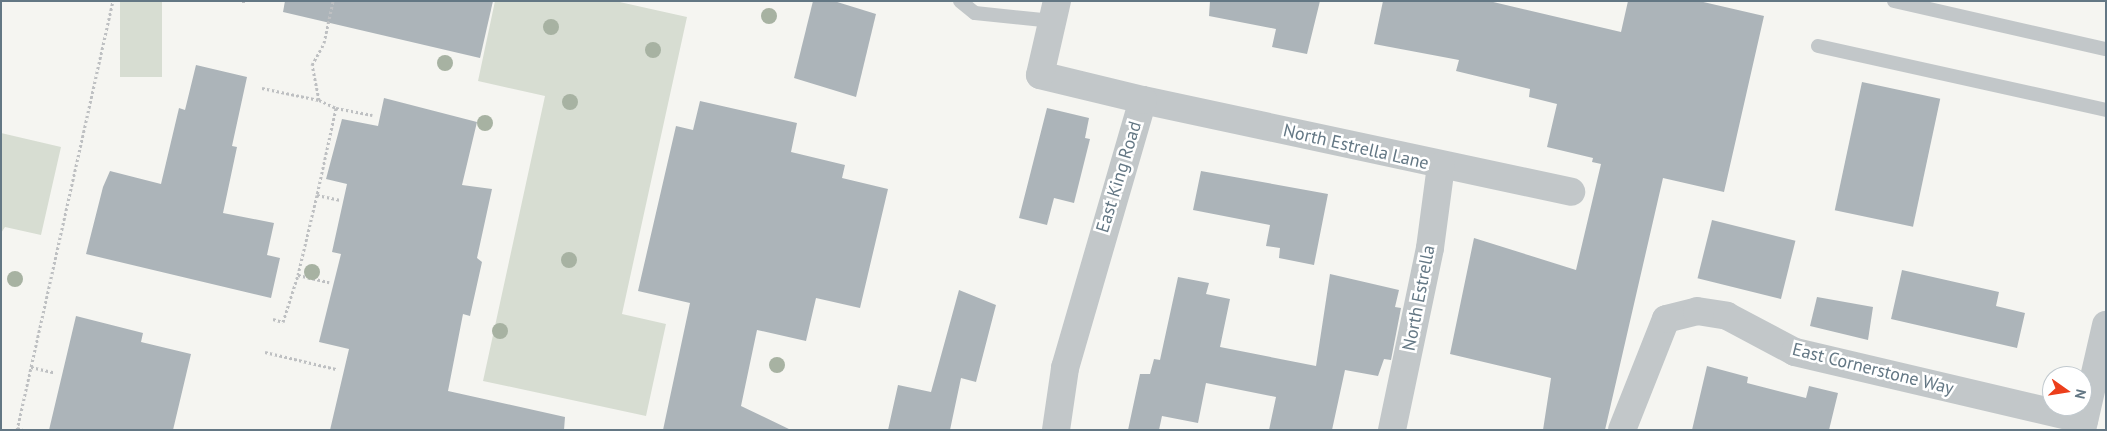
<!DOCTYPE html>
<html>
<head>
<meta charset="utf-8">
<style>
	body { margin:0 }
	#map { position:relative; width:2107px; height:431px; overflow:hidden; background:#f5f5f1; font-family:"PT Sans",sans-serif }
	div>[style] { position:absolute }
	.green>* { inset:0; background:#d7ddd2; transform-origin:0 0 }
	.building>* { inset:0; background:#acb4b9; transform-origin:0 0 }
	.path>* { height:3px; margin-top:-1.5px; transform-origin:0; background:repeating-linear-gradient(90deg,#bec0c2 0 2.5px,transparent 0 5px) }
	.service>* { height:14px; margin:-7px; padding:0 7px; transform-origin:7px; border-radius:7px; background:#c2c7c9 }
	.minor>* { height:28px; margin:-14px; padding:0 14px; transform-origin:14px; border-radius:14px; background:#c2c7c9 }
	.trees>* { width:16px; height:16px; margin:-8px; border-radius:50%; background:#a7b2a2 }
	span { translate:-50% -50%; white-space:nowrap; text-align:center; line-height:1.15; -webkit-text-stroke:5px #fff; paint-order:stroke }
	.street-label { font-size:18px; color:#637784 }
	.frame { position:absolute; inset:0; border:2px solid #637784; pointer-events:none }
	.north { position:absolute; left:2042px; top:366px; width:50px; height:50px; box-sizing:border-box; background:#fff; border:1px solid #c1c9ce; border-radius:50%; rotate:103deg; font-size:14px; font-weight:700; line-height:20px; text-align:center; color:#637784 }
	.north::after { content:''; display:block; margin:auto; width:18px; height:22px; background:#ec3e1b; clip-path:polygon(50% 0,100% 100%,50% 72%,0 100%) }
</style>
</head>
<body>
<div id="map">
	<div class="green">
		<div style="left:120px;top:1px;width:42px;height:76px"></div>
		<div style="clip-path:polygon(495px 1px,615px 1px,687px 17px,622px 314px,666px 324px,646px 416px,483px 381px,545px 96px,478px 81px)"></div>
		<div style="clip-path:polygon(1px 133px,61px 147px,41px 235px,5px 227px,1px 233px)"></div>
	</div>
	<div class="building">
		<div style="clip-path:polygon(285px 1px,493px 1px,480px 58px,283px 12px)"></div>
		<div style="clip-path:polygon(813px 1px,834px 1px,876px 14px,856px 97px,794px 78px)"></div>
		<div style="clip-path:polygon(1210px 1px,1320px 1px,1307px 54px,1272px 47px,1276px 29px,1209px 16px)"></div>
		<div style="clip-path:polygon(1383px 1px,1489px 1px,1621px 32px,1628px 1px,1699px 1px,1764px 16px,1724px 192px,1663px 178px,1605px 430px,1543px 430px,1551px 378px,1450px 354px,1474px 238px,1576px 270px,1601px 164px,1592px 162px,1593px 158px,1547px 147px,1557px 104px,1529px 97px,1530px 89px,1456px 71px,1459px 60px,1374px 44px)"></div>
		<div style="clip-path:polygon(196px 65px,247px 77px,232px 146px,237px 147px,223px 213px,274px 223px,267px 255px,280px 258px,271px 298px,86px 254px,103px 187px,110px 171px,161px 184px,179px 108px,185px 110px)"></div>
		<div style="left:1862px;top:82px;width:80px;height:131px;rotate:12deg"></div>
		<div style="clip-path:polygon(384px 98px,477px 122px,462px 185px,492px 189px,477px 258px,482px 262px,470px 316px,463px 314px,448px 391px,565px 417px,564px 430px,330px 430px,349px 349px,319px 342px,341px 254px,332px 252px,347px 184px,326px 179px,342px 119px,378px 126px)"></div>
		<div style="clip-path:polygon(700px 101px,797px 123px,791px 152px,845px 165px,842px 178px,888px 189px,860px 308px,816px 298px,806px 341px,757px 330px,741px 406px,791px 430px,663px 430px,690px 303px,638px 291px,676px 126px,693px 130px)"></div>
		<div style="clip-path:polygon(1047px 108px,1089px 118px,1085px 138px,1090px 139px,1074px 203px,1054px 198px,1047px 225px,1019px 218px)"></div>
		<div style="clip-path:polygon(1201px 171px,1328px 194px,1314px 265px,1279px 258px,1280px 248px,1266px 246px,1270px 225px,1193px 210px)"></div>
		<div style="left:1712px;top:220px;width:86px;height:60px;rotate:14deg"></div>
		<div style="clip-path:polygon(1902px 270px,1999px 292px,1996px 306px,2025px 313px,2017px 348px,1891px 319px)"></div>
		<div style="clip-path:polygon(1330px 274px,1399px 290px,1395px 307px,1401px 308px,1391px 360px,1384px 359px,1378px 376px,1345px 370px,1332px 430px,1269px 430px,1276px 397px,1206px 383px,1198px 423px,1162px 416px,1159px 430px,1128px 430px,1140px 374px,1150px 374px,1154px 359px,1160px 360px,1178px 277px,1209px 283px,1206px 294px,1230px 299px,1220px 347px,1316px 366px)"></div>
		<div style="clip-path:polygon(959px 290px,996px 305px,976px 382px,961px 378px,950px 430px,888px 430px,898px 385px,931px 392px)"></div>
		<div style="clip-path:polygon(1817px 297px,1873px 307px,1868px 340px,1810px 326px)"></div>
		<div style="clip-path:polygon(76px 316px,143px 333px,141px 342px,191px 354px,173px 430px,49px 430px)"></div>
		<div style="clip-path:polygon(1707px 366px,1748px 377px,1747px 383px,1806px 398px,1809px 386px,1838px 393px,1829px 430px,1692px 430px)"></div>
	</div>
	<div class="path">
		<div style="left:242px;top:1px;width:3px"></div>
		<div style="left:262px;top:88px;width:58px;rotate:11.9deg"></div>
		<div style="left:319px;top:100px;width:36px;rotate:-101deg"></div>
		<div style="left:312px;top:65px;width:25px;rotate:-61deg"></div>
		<div style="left:324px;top:43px;width:43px;rotate:-77.9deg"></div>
		<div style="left:319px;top:100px;width:19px;rotate:25deg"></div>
		<div style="left:336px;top:108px;width:37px;rotate:11deg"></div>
		<div style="left:336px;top:108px;width:89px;rotate:102.3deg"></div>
		<div style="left:317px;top:195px;width:24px;rotate:12deg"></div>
		<div style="left:317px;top:195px;width:82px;rotate:103.4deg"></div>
		<div style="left:298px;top:275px;width:32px;rotate:13deg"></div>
		<div style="left:273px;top:319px;width:10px;rotate:17deg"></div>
		<div style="left:283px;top:322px;width:49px;rotate:-72.3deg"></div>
		<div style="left:265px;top:352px;width:73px;rotate:13.5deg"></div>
		<div style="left:31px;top:367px;width:23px;rotate:13deg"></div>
		<div style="left:17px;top:428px;width:6px;rotate:18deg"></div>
		<div style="left:17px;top:430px;width:440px;rotate:-77.4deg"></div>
	</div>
	<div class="service">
		<div style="left:960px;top:1px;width:19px;rotate:39deg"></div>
		<div style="left:975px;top:13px;width:78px;rotate:5.9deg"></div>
		<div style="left:1894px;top:1px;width:217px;rotate:12.8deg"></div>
		<div style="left:1818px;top:46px;width:295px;rotate:12.5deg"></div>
	</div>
	<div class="minor">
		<div style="left:1143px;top:100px;width:438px;rotate:12.1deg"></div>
		<div style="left:1056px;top:430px;width:63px;rotate:-81.7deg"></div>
		<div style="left:1065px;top:368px;width:279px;rotate:-73.8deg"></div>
		<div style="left:1143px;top:100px;width:106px;rotate:-166.4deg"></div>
		<div style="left:1040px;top:75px;width:76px;rotate:-77.1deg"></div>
		<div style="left:1392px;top:430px;width:186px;rotate:-78.2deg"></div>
		<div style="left:1430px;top:248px;width:83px;rotate:-82.4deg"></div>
		<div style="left:1622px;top:430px;width:119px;rotate:-68.4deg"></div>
		<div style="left:1666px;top:319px;width:32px;rotate:-14deg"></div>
		<div style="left:1697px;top:311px;width:30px;rotate:9deg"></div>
		<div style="left:1727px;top:316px;width:77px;rotate:27.9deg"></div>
		<div style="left:1795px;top:352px;width:297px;rotate:13.2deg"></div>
		<div style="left:2082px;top:430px;width:108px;rotate:-77.1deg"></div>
	</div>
	<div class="trees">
		<div style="left:769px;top:16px"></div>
		<div style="left:551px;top:27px"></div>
		<div style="left:653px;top:50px"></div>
		<div style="left:445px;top:63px"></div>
		<div style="left:570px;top:102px"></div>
		<div style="left:485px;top:123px"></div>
		<div style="left:569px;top:260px"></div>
		<div style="left:312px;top:272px"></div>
		<div style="left:15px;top:279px"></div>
		<div style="left:500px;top:331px"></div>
		<div style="left:777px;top:365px"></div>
	</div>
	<div class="street-label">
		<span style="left:1356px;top:147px;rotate:13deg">North Estrella Lane</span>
		<span style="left:1119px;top:177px;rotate:-73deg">East King Road</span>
		<span style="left:1419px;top:298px;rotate:-79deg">North Estrella</span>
		<span style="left:1873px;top:369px;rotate:14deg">East Cornerstone Way</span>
	</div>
	<div class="frame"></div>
	<div class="north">N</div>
</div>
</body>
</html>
